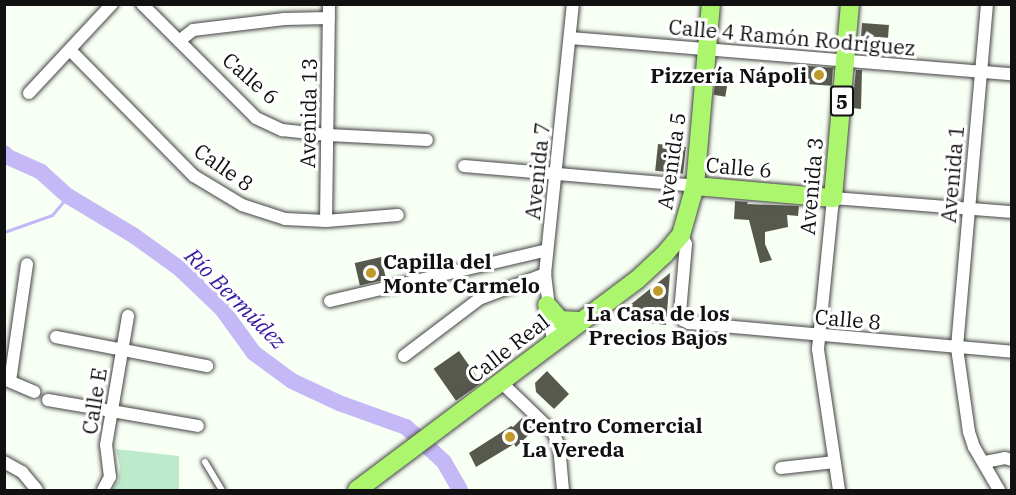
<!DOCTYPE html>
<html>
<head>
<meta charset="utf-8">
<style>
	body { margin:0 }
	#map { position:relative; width:1016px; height:495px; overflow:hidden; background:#f8fff4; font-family:"IBM Plex Serif",serif }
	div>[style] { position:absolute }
	.green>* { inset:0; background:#bdeaca }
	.stream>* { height:3px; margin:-1.5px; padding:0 1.5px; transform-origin:1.5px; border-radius:1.5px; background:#c4b9f6 }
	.river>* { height:16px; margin:-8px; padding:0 8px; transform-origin:8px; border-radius:8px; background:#c4b9f6 }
	.building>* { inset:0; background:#57594d; transform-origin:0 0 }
	.roads { filter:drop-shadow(0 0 2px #444) drop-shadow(0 0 2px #444) }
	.lane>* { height:6px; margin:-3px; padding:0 3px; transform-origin:3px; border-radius:3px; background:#fff }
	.street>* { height:12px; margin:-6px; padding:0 6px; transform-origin:6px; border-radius:6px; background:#fff }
	.primary>* { height:18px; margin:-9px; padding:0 9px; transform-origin:9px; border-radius:9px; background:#abf66d }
	.dots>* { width:16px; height:16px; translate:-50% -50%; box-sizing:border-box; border:3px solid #fff; border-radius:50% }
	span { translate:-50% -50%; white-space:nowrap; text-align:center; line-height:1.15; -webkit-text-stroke:6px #fff; paint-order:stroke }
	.shield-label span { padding:2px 4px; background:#fff; border:2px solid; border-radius:4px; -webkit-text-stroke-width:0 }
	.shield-label { font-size:20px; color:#111; font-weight:700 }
	.street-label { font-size:21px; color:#111 }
	.poi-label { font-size:21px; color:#111; font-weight:700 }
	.right { translate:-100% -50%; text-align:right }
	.left { translate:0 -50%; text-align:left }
	.water-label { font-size:22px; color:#391aa2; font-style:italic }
	.frame { position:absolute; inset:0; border:6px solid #111; pointer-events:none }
</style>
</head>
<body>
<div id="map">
	<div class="green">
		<div style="clip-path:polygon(116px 449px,179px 456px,179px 490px,112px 490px,119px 480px,120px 466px)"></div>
	</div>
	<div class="stream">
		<div style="left:4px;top:232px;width:51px;rotate:-19.5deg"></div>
		<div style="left:52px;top:215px;width:25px;rotate:-50deg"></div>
	</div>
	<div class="river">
		<div style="left:4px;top:153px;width:6px;rotate:45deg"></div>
		<div style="left:8px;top:157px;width:36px;rotate:24deg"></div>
		<div style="left:41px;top:172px;width:36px;rotate:42deg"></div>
		<div style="left:68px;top:196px;width:76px;rotate:31deg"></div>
		<div style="left:133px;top:235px;width:57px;rotate:35.7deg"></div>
		<div style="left:179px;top:268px;width:59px;rotate:43.6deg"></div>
		<div style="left:222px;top:309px;width:54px;rotate:54deg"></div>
		<div style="left:254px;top:353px;width:47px;rotate:36.4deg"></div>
		<div style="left:292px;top:381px;width:52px;rotate:25.1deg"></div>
		<div style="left:339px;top:403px;width:71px;rotate:19.7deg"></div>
		<div style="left:406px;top:427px;width:52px;rotate:42.6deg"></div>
		<div style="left:444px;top:462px;width:32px;rotate:60deg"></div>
	</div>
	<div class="building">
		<div style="left:862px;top:23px;width:27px;height:13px;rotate:4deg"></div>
		<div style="left:807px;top:66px;width:26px;height:18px;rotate:4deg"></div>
		<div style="clip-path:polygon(856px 70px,862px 70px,861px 109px,852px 108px)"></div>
		<div style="left:716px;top:79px;width:12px;height:16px;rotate:9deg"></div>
		<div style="left:658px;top:144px;width:28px;height:27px;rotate:6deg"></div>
		<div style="clip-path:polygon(735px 201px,748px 202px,747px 204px,799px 206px,798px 216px,787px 215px,788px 227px,765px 232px,765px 244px,772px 260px,760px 263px,749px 220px,734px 219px)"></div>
		<div style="left:381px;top:257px;width:23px;height:27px;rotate:77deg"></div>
		<div style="clip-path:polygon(670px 273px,666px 325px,642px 322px,630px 305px)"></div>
		<div style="left:459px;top:351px;width:39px;height:31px;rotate:55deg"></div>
		<div style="clip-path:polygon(547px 371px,569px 394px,554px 409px,536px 392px,535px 383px)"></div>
		<div style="clip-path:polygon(522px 418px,535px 429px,516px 447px,514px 444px,476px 467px,469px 453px,511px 426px,513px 427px)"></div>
	</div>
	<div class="roads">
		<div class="lane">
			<div style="left:205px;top:462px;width:33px;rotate:59deg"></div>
		</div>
		<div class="street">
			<div style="left:142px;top:4px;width:161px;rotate:45deg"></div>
			<div style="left:256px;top:118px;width:29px;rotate:25deg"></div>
			<div style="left:282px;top:130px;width:46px;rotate:6.2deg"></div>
			<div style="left:328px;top:135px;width:99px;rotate:2.9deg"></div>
			<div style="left:987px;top:4px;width:345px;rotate:95deg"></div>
			<div style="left:957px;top:348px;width:85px;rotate:81.9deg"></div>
			<div style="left:969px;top:432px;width:16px;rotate:72deg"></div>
			<div style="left:974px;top:447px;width:50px;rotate:59.8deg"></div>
			<div style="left:570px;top:38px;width:443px;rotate:4.7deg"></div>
			<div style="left:179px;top:41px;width:18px;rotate:-38deg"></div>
			<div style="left:193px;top:30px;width:92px;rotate:-6.9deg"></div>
			<div style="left:284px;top:19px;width:45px;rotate:-1.3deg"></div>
			<div style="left:70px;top:50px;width:177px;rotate:45.5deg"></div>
			<div style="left:194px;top:176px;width:56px;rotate:31.1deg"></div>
			<div style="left:242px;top:205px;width:45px;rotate:18deg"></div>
			<div style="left:285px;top:219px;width:41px;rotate:2.8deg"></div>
			<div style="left:326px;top:221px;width:72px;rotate:-4.8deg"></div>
			<div style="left:29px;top:93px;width:122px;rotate:-47deg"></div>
			<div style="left:464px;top:166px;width:232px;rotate:4.9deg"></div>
			<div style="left:326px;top:221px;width:217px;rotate:-89.2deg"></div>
			<div style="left:681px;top:235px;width:10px;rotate:61deg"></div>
			<div style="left:686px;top:244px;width:69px;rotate:95deg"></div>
			<div style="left:680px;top:313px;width:8px;rotate:67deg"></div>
			<div style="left:683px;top:320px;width:7px;rotate:27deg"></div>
			<div style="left:689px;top:323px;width:324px;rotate:5.1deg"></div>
			<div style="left:330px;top:301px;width:223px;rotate:-13.2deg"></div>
			<div style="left:56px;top:337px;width:154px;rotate:10.9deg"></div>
			<div style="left:553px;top:342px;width:68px;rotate:-96.7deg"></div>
			<div style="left:545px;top:274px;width:271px;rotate:-84.1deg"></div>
			<div style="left:404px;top:356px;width:94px;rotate:-37.2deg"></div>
			<div style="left:479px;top:299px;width:71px;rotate:-20.7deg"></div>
			<div style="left:4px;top:379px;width:33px;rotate:23deg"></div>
			<div style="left:10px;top:381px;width:118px;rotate:-81.7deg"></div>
			<div style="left:502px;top:383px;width:71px;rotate:43.9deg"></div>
			<div style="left:553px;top:432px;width:15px;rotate:67deg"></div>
			<div style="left:559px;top:446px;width:44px;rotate:84.8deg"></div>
			<div style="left:48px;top:400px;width:152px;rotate:9.8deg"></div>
			<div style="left:4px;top:462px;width:21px;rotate:29deg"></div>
			<div style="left:22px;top:472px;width:23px;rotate:50deg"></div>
			<div style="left:985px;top:462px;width:20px;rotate:-11deg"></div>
			<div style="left:1005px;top:458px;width:7px;rotate:16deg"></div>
			<div style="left:781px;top:468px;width:54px;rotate:-6.3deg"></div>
			<div style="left:103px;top:490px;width:15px;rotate:-62deg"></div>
			<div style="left:110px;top:477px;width:32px;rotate:-97deg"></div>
			<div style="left:106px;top:445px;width:131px;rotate:-80.3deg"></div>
			<div style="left:839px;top:490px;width:143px;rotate:-98.5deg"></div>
			<div style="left:818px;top:349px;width:152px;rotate:-84.3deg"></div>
			<div style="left:833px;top:198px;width:180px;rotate:4.5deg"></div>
		</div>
		<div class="primary">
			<div style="left:695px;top:186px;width:139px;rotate:5deg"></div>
			<div style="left:833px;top:198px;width:195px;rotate:-85deg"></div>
			<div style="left:547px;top:305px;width:20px;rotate:49deg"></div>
			<div style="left:560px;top:320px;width:19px;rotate:3deg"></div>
			<div style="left:357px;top:490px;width:351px;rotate:-36.9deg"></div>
			<div style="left:638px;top:279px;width:35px;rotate:-43deg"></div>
			<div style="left:664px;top:255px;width:26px;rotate:-50deg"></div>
			<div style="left:681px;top:235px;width:51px;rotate:-74.1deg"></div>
			<div style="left:695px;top:186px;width:183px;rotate:-85deg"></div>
		</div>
	</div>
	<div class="dots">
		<div style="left:819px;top:75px;background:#c09a29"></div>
		<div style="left:371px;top:273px;background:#c09a29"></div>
		<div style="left:658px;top:291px;background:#c09a29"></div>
		<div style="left:510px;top:437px;background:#c09a29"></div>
	</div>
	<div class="shield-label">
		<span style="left:842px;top:101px">5</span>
	</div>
	<div class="street-label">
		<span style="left:792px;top:37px;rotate:5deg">Calle 4 Ramón Rodríguez</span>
		<span style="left:251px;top:78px;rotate:41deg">Calle 6</span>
		<span style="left:308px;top:113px;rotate:-89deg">Avenida 13</span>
		<span style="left:671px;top:161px;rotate:-82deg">Avenida 5</span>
		<span style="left:224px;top:167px;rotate:35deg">Calle 8</span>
		<span style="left:739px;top:167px;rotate:5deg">Calle 6</span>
		<span style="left:537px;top:171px;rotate:-84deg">Avenida 7</span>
		<span style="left:952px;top:174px;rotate:-85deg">Avenida 1</span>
		<span style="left:811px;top:186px;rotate:-85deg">Avenida 3</span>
		<span style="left:848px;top:319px;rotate:5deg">Calle 8</span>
		<span style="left:508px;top:348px;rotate:-38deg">Calle Real</span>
		<span style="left:94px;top:401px;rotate:-81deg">Calle E</span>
	</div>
	<div class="poi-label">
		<span class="right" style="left:807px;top:75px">Pizzería Nápoli</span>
		<span class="left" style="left:383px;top:273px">Capilla del<br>Monte Carmelo</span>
		<span style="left:658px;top:325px">La Casa de los<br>Precios Bajos</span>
		<span class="left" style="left:522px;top:437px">Centro Comercial<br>La Vereda</span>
	</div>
	<div class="water-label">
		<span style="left:236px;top:298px;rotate:45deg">Río Bermúdez</span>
	</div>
	<div class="frame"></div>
</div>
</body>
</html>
